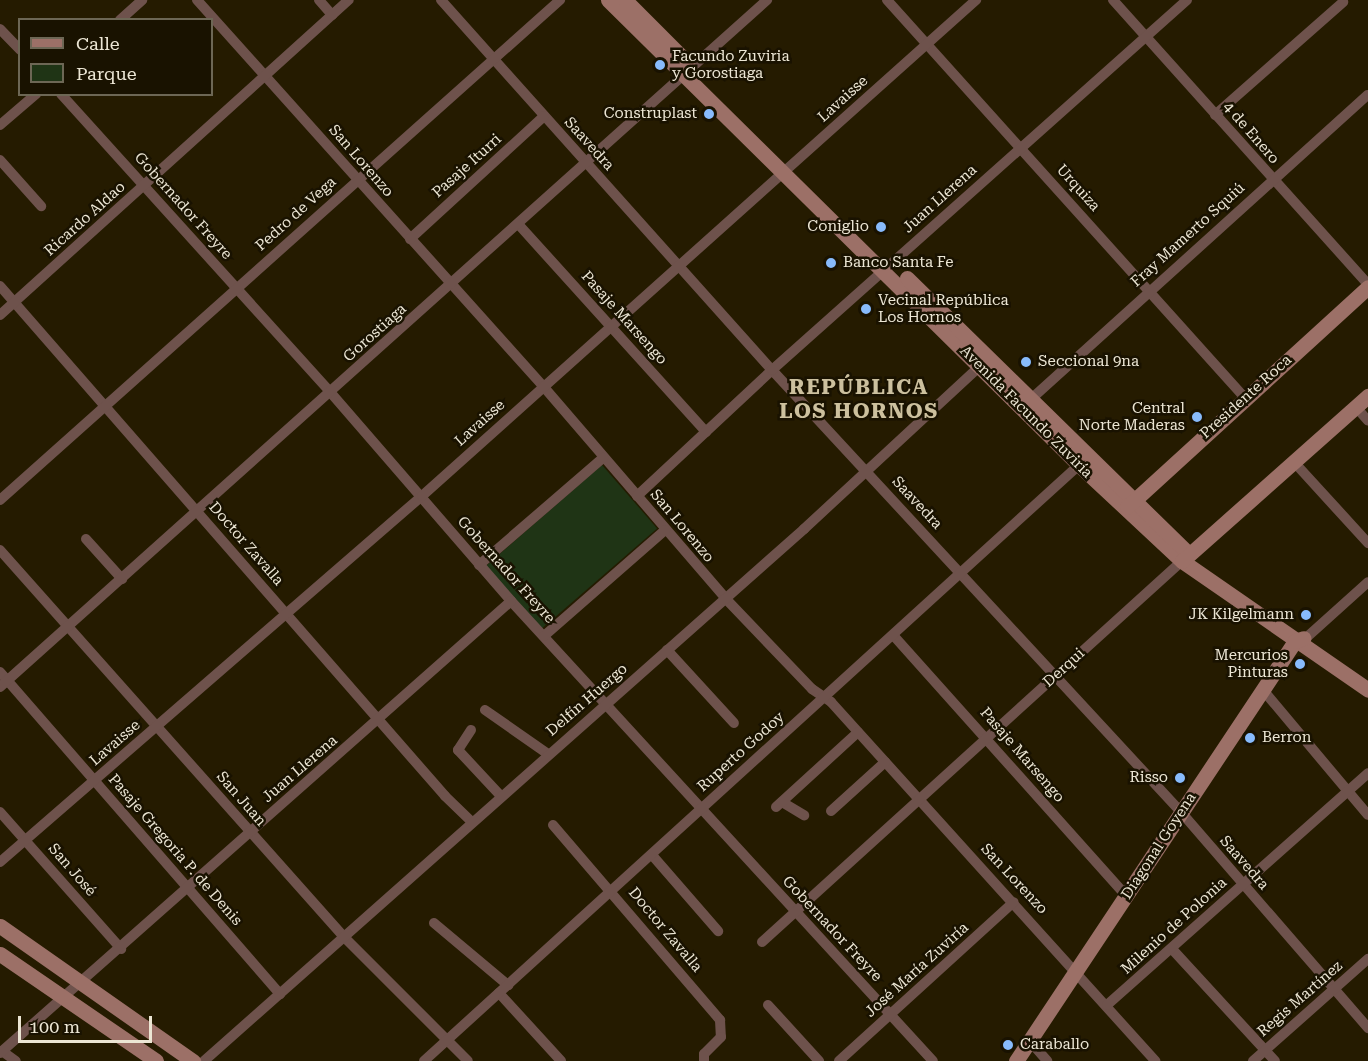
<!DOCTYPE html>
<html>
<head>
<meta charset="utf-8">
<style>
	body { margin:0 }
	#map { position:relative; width:1368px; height:1061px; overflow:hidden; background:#251b00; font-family:"Roboto Serif",serif }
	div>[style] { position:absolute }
	.green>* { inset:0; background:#1f3415; transform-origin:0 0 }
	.street>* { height:10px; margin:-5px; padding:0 5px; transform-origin:5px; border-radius:5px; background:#6e524c }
	.secondary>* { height:15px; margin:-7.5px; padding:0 7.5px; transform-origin:7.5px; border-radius:7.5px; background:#9c7067 }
	.dots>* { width:16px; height:16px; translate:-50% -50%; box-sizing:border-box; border:3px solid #191200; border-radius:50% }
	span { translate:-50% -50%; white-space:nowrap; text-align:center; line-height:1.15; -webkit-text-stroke:5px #191200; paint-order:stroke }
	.poi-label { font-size:15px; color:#ece6d4 }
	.left { translate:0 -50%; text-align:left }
	.right { translate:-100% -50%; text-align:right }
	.street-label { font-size:15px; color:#ece6d4 }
	.district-label { font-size:21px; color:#ccc09e; font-weight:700; letter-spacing:1.5px }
	.legend { position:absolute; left:18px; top:18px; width:195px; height:78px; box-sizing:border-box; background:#191200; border:2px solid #6d6755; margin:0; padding:8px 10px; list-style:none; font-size:18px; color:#ece6d4 }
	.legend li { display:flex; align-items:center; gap:12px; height:30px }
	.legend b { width:30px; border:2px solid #6d6755 }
	.scale { position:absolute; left:18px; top:1016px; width:134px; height:27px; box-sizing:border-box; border:3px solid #ece6d4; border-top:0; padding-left:8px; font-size:18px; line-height:21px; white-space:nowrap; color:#ece6d4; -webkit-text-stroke:4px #191200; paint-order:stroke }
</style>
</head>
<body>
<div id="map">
	<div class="green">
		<div style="left:602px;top:465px;width:84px;height:155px;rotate:49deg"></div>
	</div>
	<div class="street">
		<div style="left:197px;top:0;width:518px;rotate:48.13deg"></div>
		<div style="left:543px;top:386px;width:281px;rotate:49.3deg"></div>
		<div style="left:726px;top:599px;width:124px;rotate:46.3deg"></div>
		<div style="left:812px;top:689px;width:23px;rotate:34deg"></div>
		<div style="left:831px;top:702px;width:484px;rotate:47.9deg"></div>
		<div style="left:319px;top:0;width:20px;rotate:49deg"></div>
		<div style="left:441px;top:0;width:496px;rotate:48.2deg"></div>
		<div style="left:772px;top:370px;width:602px;rotate:47.22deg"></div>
		<div style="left:1181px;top:812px;width:286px;rotate:49.1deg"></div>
		<div style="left:887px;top:0;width:535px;rotate:48.03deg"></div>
		<div style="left:1113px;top:0;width:382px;rotate:48.1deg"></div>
		<div style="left:120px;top:20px;width:30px;rotate:-42deg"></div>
		<div style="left:0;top:29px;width:29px;rotate:46deg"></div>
		<div style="left:61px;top:94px;width:403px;rotate:47.9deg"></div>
		<div style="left:331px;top:393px;width:275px;rotate:49.1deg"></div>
		<div style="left:511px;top:601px;width:624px;rotate:47.47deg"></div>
		<div style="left:1215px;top:115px;width:171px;rotate:-41.4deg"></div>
		<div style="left:0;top:125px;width:48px;rotate:-40.7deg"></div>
		<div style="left:0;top:160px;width:62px;rotate:48.3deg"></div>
		<div style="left:519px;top:225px;width:279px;rotate:47.9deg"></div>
		<div style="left:410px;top:239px;width:182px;rotate:-42.5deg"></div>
		<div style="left:0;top:286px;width:677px;rotate:48.89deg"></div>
		<div style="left:445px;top:796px;width:36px;rotate:44deg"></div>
		<div style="left:0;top:315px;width:470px;rotate:-42.1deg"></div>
		<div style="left:1030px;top:400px;width:455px;rotate:-42.1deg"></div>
		<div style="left:1356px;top:407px;width:18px;rotate:49deg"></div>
		<div style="left:1294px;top:462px;width:110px;rotate:47.6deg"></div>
		<div style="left:637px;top:496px;width:185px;rotate:-43deg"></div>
		<div style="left:772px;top:370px;width:556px;rotate:-41.72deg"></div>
		<div style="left:0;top:500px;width:751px;rotate:-41.76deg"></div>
		<div style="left:86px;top:539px;width:54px;rotate:48deg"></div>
		<div style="left:0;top:550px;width:518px;rotate:48.37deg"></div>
		<div style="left:344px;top:937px;width:175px;rotate:45deg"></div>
		<div style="left:479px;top:565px;width:164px;rotate:-40.8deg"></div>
		<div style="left:893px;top:635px;width:350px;rotate:48.2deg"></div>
		<div style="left:544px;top:636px;width:161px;rotate:-41.2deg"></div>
		<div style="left:1307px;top:637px;width:82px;rotate:-42deg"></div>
		<div style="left:667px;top:650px;width:99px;rotate:47.5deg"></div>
		<div style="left:0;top:672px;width:427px;rotate:49deg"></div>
		<div style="left:0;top:687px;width:1030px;rotate:-41.85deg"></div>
		<div style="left:1263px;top:690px;width:163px;rotate:50deg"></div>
		<div style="left:485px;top:710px;width:77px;rotate:34.9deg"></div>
		<div style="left:471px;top:730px;width:24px;rotate:123deg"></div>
		<div style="left:458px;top:750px;width:62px;rotate:47deg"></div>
		<div style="left:782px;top:802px;width:26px;rotate:31deg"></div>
		<div style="left:776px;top:807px;width:111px;rotate:-42.4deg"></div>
		<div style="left:831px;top:811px;width:73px;rotate:-42.2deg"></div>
		<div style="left:0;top:812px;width:183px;rotate:48.5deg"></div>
		<div style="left:553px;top:825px;width:257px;rotate:49.4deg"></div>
		<div style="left:720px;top:1020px;width:17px;rotate:87deg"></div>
		<div style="left:721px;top:1037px;width:24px;rotate:135deg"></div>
		<div style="left:704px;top:1054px;width:7px;rotate:90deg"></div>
		<div style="left:652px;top:855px;width:101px;rotate:49deg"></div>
		<div style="left:0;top:862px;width:559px;rotate:-40.94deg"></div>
		<div style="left:422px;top:496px;width:744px;rotate:-41.84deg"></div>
		<div style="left:434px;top:923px;width:97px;rotate:40deg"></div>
		<div style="left:762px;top:942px;width:567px;rotate:-42.21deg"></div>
		<div style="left:1172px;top:949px;width:152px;rotate:47.4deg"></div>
		<div style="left:499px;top:993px;width:92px;rotate:47.6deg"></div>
		<div style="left:768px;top:1005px;width:76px;rotate:47.7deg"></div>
		<div style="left:1107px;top:1005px;width:349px;rotate:-41.6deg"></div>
		<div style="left:1029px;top:1040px;width:28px;rotate:49deg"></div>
		<div style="left:2px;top:1051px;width:17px;rotate:36deg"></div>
		<div style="left:0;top:1053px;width:682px;rotate:-41.49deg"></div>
		<div style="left:204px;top:1061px;width:802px;rotate:-41.56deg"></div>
		<div style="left:804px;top:529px;width:244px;rotate:-42.8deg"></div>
		<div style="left:424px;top:1061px;width:886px;rotate:-42.3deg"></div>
		<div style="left:839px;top:1061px;width:236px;rotate:-42.3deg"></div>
		<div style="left:1253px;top:1061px;width:154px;rotate:-41.6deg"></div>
	</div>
	<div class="secondary">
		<div style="left:608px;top:0;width:662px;rotate:44.63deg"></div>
		<div style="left:1079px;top:465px;width:141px;rotate:43deg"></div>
		<div style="left:1182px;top:561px;width:226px;rotate:34.7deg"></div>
		<div style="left:625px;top:0;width:88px;rotate:45deg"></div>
		<div style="left:907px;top:278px;width:393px;rotate:44.4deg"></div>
		<div style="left:1127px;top:507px;width:326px;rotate:-42.4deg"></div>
		<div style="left:1182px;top:561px;width:249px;rotate:-41.6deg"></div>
		<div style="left:0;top:926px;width:236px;rotate:35deg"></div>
		<div style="left:0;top:954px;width:189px;rotate:34.4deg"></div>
		<div style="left:1016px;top:1061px;width:504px;rotate:-56.4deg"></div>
		<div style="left:1295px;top:641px;width:9px;rotate:-18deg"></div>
	</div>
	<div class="dots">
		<div style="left:660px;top:65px;background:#88bbfc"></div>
		<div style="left:709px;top:114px;background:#88bbfc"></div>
		<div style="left:881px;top:227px;background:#88bbfc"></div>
		<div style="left:831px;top:263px;background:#88bbfc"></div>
		<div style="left:866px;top:309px;background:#88bbfc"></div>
		<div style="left:1026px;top:362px;background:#88bbfc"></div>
		<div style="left:1197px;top:417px;background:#88bbfc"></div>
		<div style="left:1306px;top:615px;background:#88bbfc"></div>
		<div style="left:1300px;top:664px;background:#88bbfc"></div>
		<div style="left:1250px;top:738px;background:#88bbfc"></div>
		<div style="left:1180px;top:778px;background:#88bbfc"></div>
		<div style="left:1008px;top:1045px;background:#88bbfc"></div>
	</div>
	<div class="poi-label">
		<span class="left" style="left:672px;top:65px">Facundo Zuviria<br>y Gorostiaga</span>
		<span class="right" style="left:697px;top:114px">Construplast</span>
		<span class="right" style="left:869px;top:227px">Coniglio</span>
		<span class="left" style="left:843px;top:263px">Banco Santa Fe</span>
		<span class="left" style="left:878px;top:309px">Vecinal República<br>Los Hornos</span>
		<span class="left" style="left:1038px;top:362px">Seccional 9na</span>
		<span class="right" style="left:1185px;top:417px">Central<br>Norte Maderas</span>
		<span class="right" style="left:1294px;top:615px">JK Kilgelmann</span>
		<span class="right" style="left:1288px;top:664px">Mercurios<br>Pinturas</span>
		<span class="left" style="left:1262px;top:738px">Berron</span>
		<span class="right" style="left:1168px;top:778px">Risso</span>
		<span class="left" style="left:1020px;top:1045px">Caraballo</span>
	</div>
	<div class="street-label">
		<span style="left:843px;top:99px;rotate:-42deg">Lavaisse</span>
		<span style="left:1251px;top:133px;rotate:49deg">4 de Enero</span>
		<span style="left:589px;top:144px;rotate:48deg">Saavedra</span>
		<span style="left:361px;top:161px;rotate:49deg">San Lorenzo</span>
		<span style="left:467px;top:166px;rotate:-42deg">Pasaje Iturri</span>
		<span style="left:1078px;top:188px;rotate:48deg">Urquiza</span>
		<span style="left:940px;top:199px;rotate:-42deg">Juan Llerena</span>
		<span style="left:183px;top:206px;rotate:48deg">Gobernador Freyre</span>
		<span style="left:296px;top:214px;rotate:-42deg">Pedro de Vega</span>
		<span style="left:85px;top:219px;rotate:-42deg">Ricardo Aldao</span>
		<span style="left:1188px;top:235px;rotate:-42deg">Fray Mamerto Squiú</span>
		<span style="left:624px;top:318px;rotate:48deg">Pasaje Marsengo</span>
		<span style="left:375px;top:333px;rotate:-42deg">Gorostiaga</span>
		<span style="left:1246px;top:397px;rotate:-42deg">Presidente Roca</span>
		<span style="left:1026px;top:412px;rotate:45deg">Avenida Facundo Zuviría</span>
		<span style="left:480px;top:423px;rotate:-42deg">Lavaisse</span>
		<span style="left:917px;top:503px;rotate:47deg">Saavedra</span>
		<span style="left:682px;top:526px;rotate:50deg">San Lorenzo</span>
		<span style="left:246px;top:544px;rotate:49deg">Doctor Zavalla</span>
		<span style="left:506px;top:570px;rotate:48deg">Gobernador Freyre</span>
		<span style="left:1064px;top:668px;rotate:-42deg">Derqui</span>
		<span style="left:587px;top:700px;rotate:-41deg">Delfín Huergo</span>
		<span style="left:115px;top:743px;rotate:-41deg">Lavaisse</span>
		<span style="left:741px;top:752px;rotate:-42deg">Ruperto Godoy</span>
		<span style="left:1022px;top:755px;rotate:49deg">Pasaje Marsengo</span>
		<span style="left:300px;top:769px;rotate:-41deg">Juan Llerena</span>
		<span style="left:241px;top:799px;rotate:49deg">San Juan</span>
		<span style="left:1159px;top:846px;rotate:-57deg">Diagonal Goyena</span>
		<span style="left:175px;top:850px;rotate:49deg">Pasaje Gregoria P. de Denis</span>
		<span style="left:1244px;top:863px;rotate:49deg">Saavedra</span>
		<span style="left:72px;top:870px;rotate:49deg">San José</span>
		<span style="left:1014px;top:879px;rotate:47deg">San Lorenzo</span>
		<span style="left:1174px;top:926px;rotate:-42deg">Milenio de Polonia</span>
		<span style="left:832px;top:929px;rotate:47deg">Gobernador Freyre</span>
		<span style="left:665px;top:930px;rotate:50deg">Doctor Zavalla</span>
		<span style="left:917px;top:970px;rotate:-42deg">José María Zuviría</span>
		<span style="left:1300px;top:999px;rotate:-41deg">Regis Martínez</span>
	</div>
	<div class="district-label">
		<span style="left:859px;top:399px">REPÚBLICA<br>LOS HORNOS</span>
	</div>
	<ul class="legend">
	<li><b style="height:8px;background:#9c7067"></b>Calle</li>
	<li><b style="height:16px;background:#1f3415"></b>Parque</li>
	</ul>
	<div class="scale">100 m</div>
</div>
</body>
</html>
